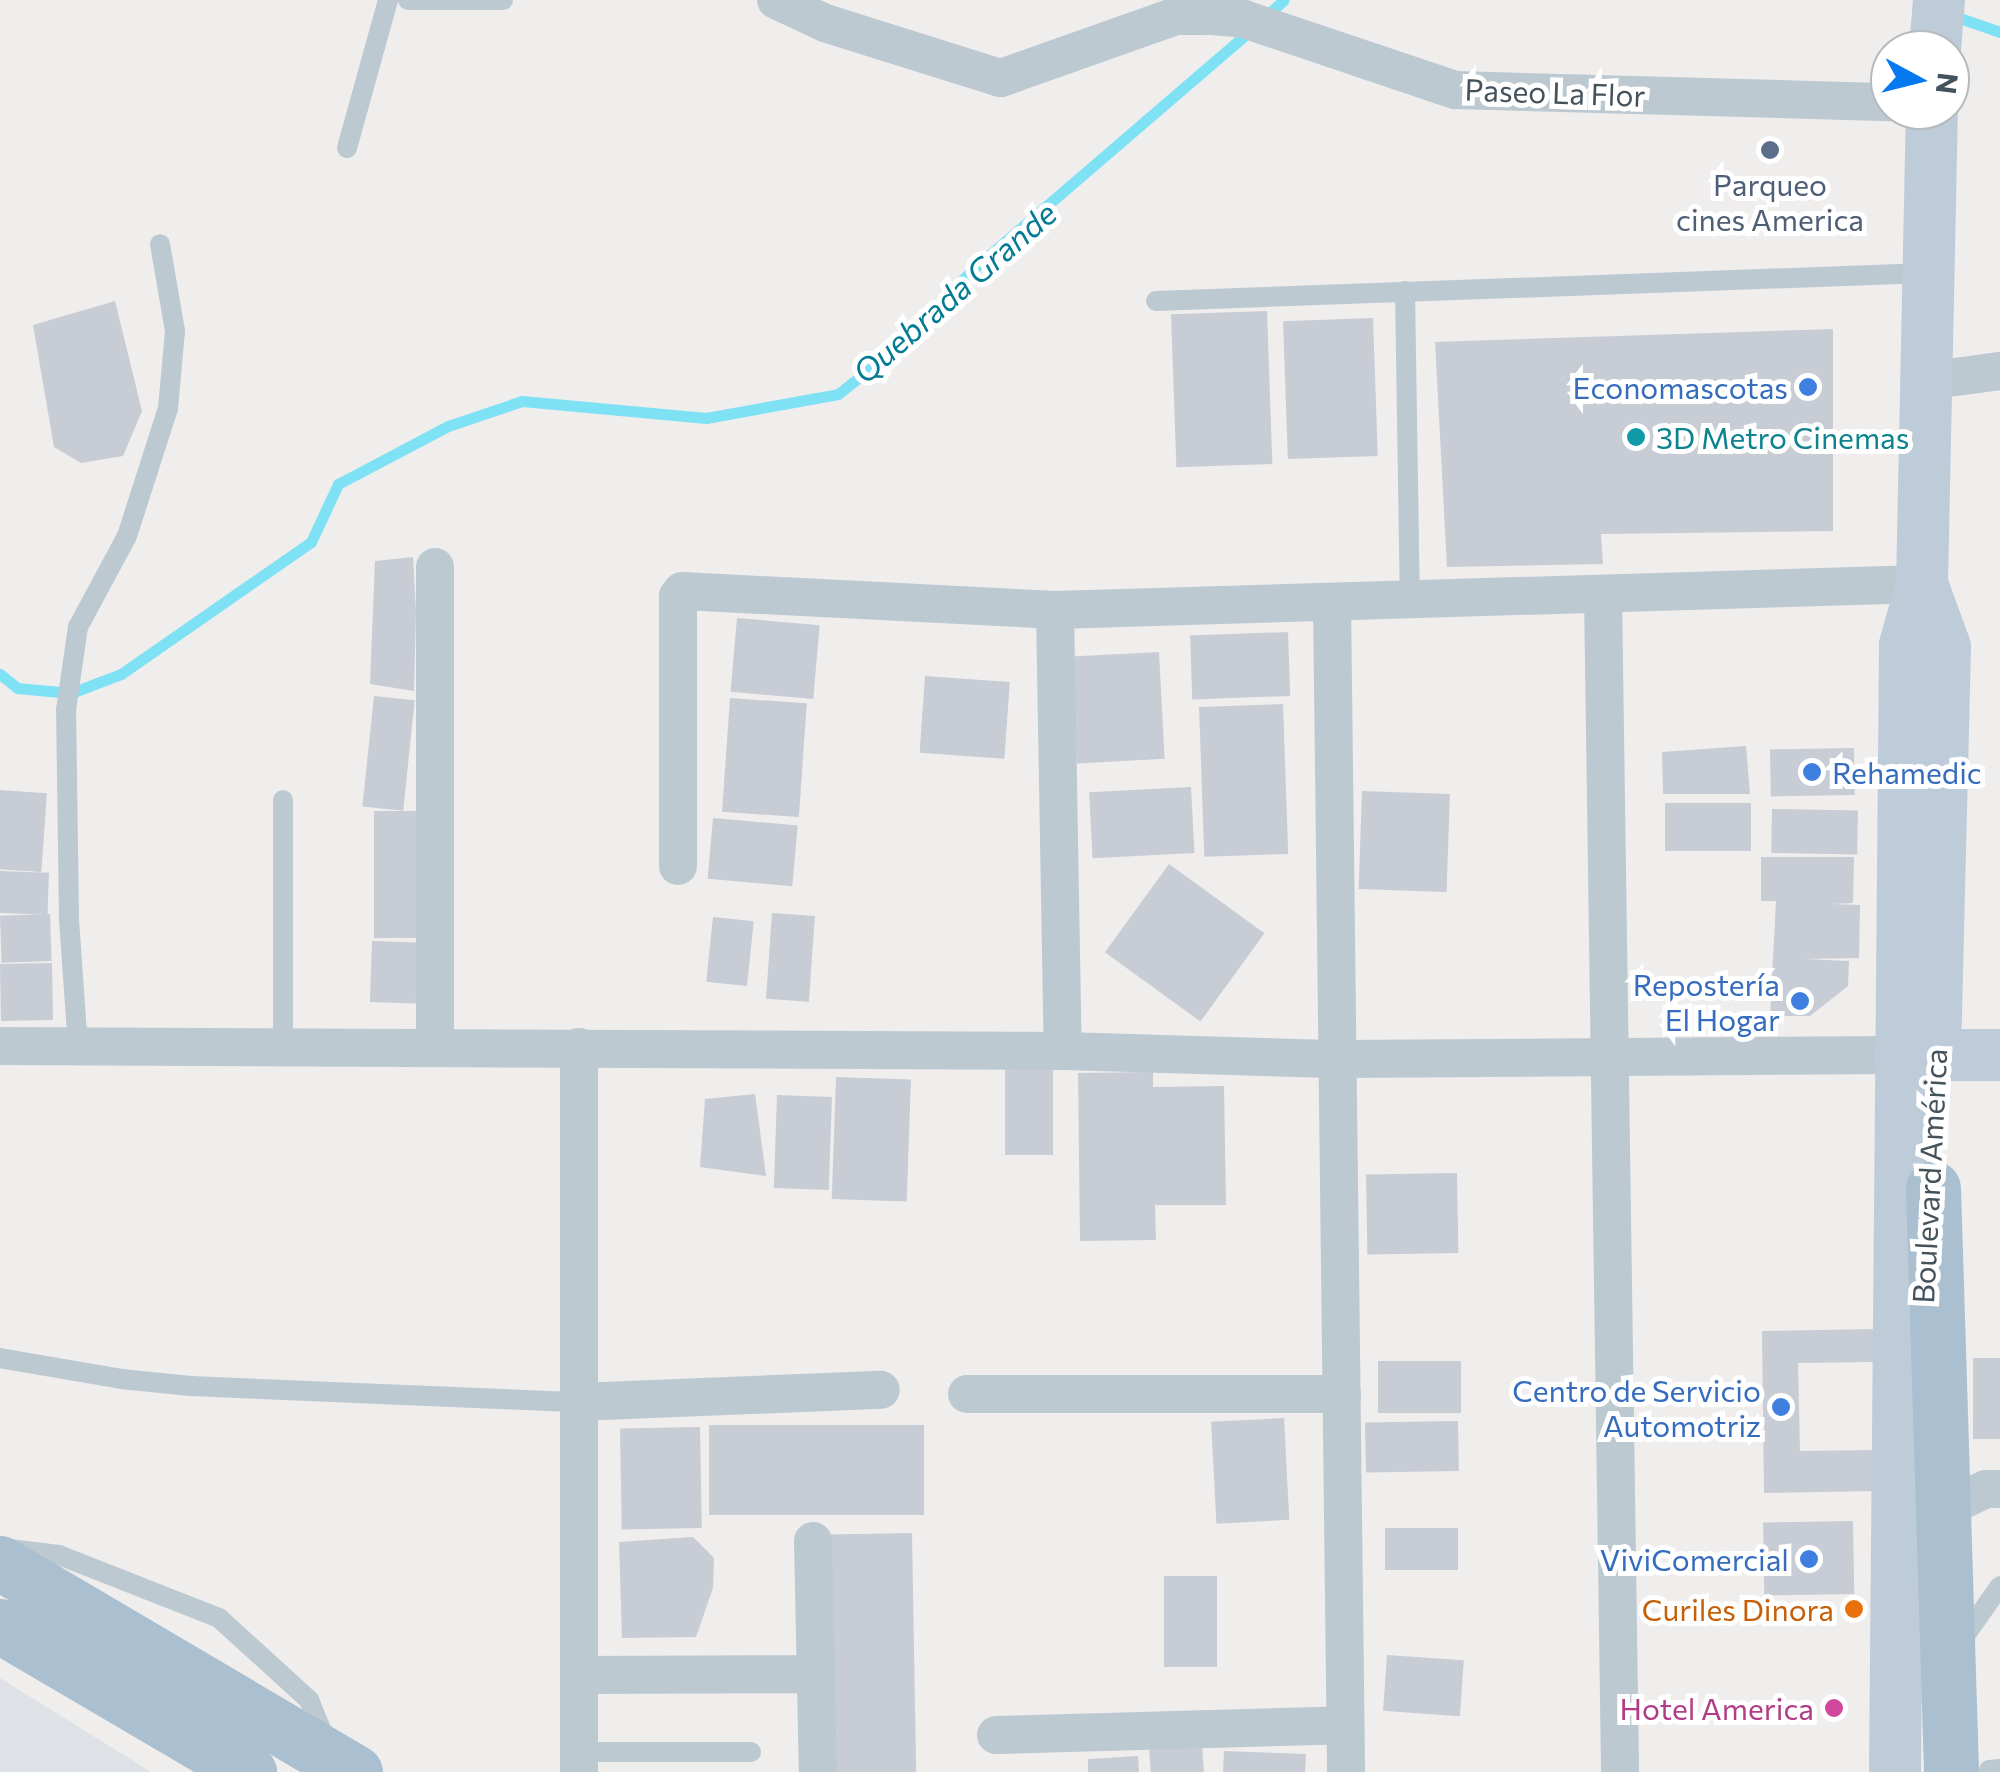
<!DOCTYPE html>
<html>
<head>
<meta charset="utf-8">
<style>
	body { margin:0 }
	#map { position:relative; width:2000px; height:1772px; overflow:hidden; background:#f0eded; font-family:Commissioner,sans-serif }
	div>[style] { position:absolute }
	.airport>* { inset:0; background:#dee2e6 }
	.stream>* { height:11px; margin:-5.5px; padding:0 5.5px; transform-origin:5.5px; border-radius:5.5px; background:#7fe2f4 }
	.building>* { inset:0; background:#c8ccd4; transform-origin:0 0 }
	.lane>* { height:20px; margin:-10px; padding:0 10px; transform-origin:10px; border-radius:10px; background:#bcc9d1 }
	.street>* { height:38px; margin:-19px; padding:0 19px; transform-origin:19px; border-radius:19px; background:#bcc9d1 }
	.secondary>* { height:52px; margin:-26px; padding:0 26px; transform-origin:26px; border-radius:26px; background:#beccd9 }
	.primary>* { height:55px; margin:-27.5px; padding:0 27.5px; transform-origin:27.5px; border-radius:27.5px; background:#aabfcf }
	.dots>* { width:28px; height:28px; translate:-50% -50%; box-sizing:border-box; border:5px solid #fff; border-radius:50% }
	span { translate:-50% -50%; white-space:nowrap; text-align:center; line-height:1.15; -webkit-text-stroke:10px #fff; paint-order:stroke }
	.street-label { font-size:30px; color:#44525c }
	.service-label { font-size:30px; color:#4e5e75 }
	.shop-label { font-size:30px; color:#366cbe }
	.right { translate:-100% -50%; text-align:right }
	.left { translate:0 -50%; text-align:left }
	.culture-label { font-size:30px; color:#0d838f }
	.food-label { font-size:30px; color:#c56008 }
	.hotel-label { font-size:30px; color:#b23c85 }
	.water-label { font-size:32px; color:#037c93; font-style:italic }
	.north { position:absolute; left:1870px; top:30px; width:100px; height:100px; box-sizing:border-box; background:#fff; border:2px solid #b4babe; border-radius:50%; rotate:97deg; font-size:28px; font-weight:700; line-height:40px; text-align:center; color:#44525c }
	.north::after { content:''; display:block; margin:auto; width:35px; height:45px; background:#0779f0; clip-path:polygon(50% 0,100% 100%,50% 72%,0 100%) }
</style>
</head>
<body>
<div id="map">
	<div class="airport">
		<div style="clip-path:polygon(0 1678px,151px 1772px,0 1772px)"></div>
	</div>
	<div class="stream">
		<div style="left:1951px;top:15px;width:52px;rotate:19.1deg"></div>
		<div style="left:1265px;top:17px;width:25px;rotate:-42deg"></div>
		<div style="left:0;top:674px;width:22px;rotate:39deg"></div>
		<div style="left:17px;top:688px;width:54px;rotate:5.3deg"></div>
		<div style="left:71px;top:693px;width:53px;rotate:-20.8deg"></div>
		<div style="left:121px;top:674px;width:231px;rotate:-34.8deg"></div>
		<div style="left:311px;top:542px;width:64px;rotate:-65deg"></div>
		<div style="left:338px;top:484px;width:124px;rotate:-27.8deg"></div>
		<div style="left:448px;top:426px;width:78px;rotate:-18.7deg"></div>
		<div style="left:522px;top:401px;width:185px;rotate:5.3deg"></div>
		<div style="left:706px;top:418px;width:134px;rotate:-10.3deg"></div>
		<div style="left:838px;top:394px;width:79px;rotate:-38.3deg"></div>
		<div style="left:900px;top:345px;width:104px;rotate:-46.2deg"></div>
		<div style="left:972px;top:270px;width:368px;rotate:-40.7deg"></div>
	</div>
	<div class="building">
		<div style="clip-path:polygon(115px 301px,142px 411px,123px 456px,81px 463px,54px 447px,33px 325px)"></div>
		<div style="left:1267px;top:311px;width:153px;height:96px;rotate:88deg"></div>
		<div style="left:1373px;top:318px;width:138px;height:90px;rotate:88deg"></div>
		<div style="clip-path:polygon(1833px 329px,1833px 531px,1601px 534px,1603px 564px,1447px 567px,1435px 342px)"></div>
		<div style="clip-path:polygon(413px 557px,416px 611px,414px 691px,370px 684px,375px 561px)"></div>
		<div style="left:737px;top:618px;width:83px;height:74px;rotate:5deg"></div>
		<div style="left:1288px;top:632px;width:64px;height:98px;rotate:88deg"></div>
		<div style="left:1159px;top:652px;width:107px;height:88px;rotate:87deg"></div>
		<div style="left:925px;top:676px;width:85px;height:77px;rotate:4deg"></div>
		<div style="left:374px;top:696px;width:41px;height:111px;rotate:6deg"></div>
		<div style="left:730px;top:698px;width:77px;height:114px;rotate:4deg"></div>
		<div style="left:1283px;top:704px;width:150px;height:84px;rotate:88deg"></div>
		<div style="clip-path:polygon(1746px 746px,1750px 794px,1663px 794px,1662px 752px)"></div>
		<div style="left:1854px;top:748px;width:47px;height:84px;rotate:89deg"></div>
		<div style="left:1191px;top:787px;width:66px;height:102px;rotate:87deg"></div>
		<div style="left:0;top:790px;width:47px;height:79px;rotate:4deg"></div>
		<div style="left:1362px;top:791px;width:88px;height:98px;rotate:2deg"></div>
		<div style="left:1665px;top:803px;width:86px;height:48px"></div>
		<div style="left:1772px;top:809px;width:86px;height:44px;rotate:1deg"></div>
		<div style="left:416px;top:811px;width:127px;height:42px;rotate:90deg"></div>
		<div style="left:713px;top:818px;width:85px;height:61px;rotate:5deg"></div>
		<div style="clip-path:polygon(1761px 857px,1854px 857px,1853px 903px,1832px 904px,1860px 905px,1859px 958px,1804px 959px,1849px 961px,1848px 986px,1810px 1016px,1770px 1016px,1776px 901px,1761px 901px)"></div>
		<div style="left:1169px;top:864px;width:118px;height:109px;rotate:36deg"></div>
		<div style="left:0;top:871px;width:49px;height:42px;rotate:2deg"></div>
		<div style="left:772px;top:913px;width:43px;height:86px;rotate:4deg"></div>
		<div style="left:50px;top:914px;width:47px;height:50px;rotate:88deg"></div>
		<div style="left:713px;top:917px;width:41px;height:65px;rotate:6deg"></div>
		<div style="left:372px;top:941px;width:46px;height:61px;rotate:2deg"></div>
		<div style="left:52px;top:963px;width:57px;height:52px;rotate:89deg"></div>
		<div style="left:1005px;top:1067px;width:48px;height:88px"></div>
		<div style="clip-path:polygon(1153px 1072px,1153px 1087px,1224px 1086px,1226px 1205px,1155px 1205px,1156px 1240px,1080px 1241px,1078px 1073px)"></div>
		<div style="left:836px;top:1077px;width:75px;height:122px;rotate:2deg"></div>
		<div style="clip-path:polygon(755px 1094px,766px 1176px,700px 1167px,705px 1099px)"></div>
		<div style="left:832px;top:1097px;width:93px;height:55px;rotate:92deg"></div>
		<div style="left:1457px;top:1173px;width:80px;height:91px;rotate:89deg"></div>
		<div style="clip-path:polygon(1875px 1329px,1875px 1362px,1798px 1363px,1800px 1451px,1876px 1450px,1877px 1491px,1764px 1493px,1762px 1331px)"></div>
		<div style="left:1973px;top:1358px;width:27px;height:81px"></div>
		<div style="left:1378px;top:1361px;width:83px;height:52px"></div>
		<div style="left:1284px;top:1418px;width:102px;height:73px;rotate:87deg"></div>
		<div style="left:1458px;top:1421px;width:50px;height:93px;rotate:89deg"></div>
		<div style="left:924px;top:1425px;width:90px;height:215px;rotate:90deg"></div>
		<div style="left:700px;top:1427px;width:101px;height:80px;rotate:89deg"></div>
		<div style="left:1853px;top:1521px;width:73px;height:90px;rotate:89deg"></div>
		<div style="left:1385px;top:1528px;width:73px;height:42px"></div>
		<div style="left:912px;top:1533px;width:239px;height:84px;rotate:89deg"></div>
		<div style="clip-path:polygon(693px 1537px,714px 1558px,713px 1588px,696px 1637px,622px 1638px,619px 1542px)"></div>
		<div style="left:1164px;top:1576px;width:53px;height:91px"></div>
		<div style="left:1387px;top:1655px;width:77px;height:56px;rotate:4deg"></div>
		<div style="left:1202px;top:1745px;width:27px;height:53px;rotate:86deg"></div>
		<div style="clip-path:polygon(1224px 1751px,1306px 1754px,1305px 1772px,1223px 1772px)"></div>
		<div style="clip-path:polygon(1138px 1756px,1139px 1772px,1088px 1772px,1088px 1759px)"></div>
	</div>
	<div class="lane">
		<div style="left:408px;top:0;width:95px"></div>
		<div style="left:347px;top:148px;width:154px;rotate:-74.5deg"></div>
		<div style="left:1405px;top:291px;width:309px;rotate:89.1deg"></div>
		<div style="left:1156px;top:301px;width:771px;rotate:-2.08deg"></div>
		<div style="left:283px;top:1047px;width:247px;rotate:-90deg"></div>
		<div style="left:78px;top:1048px;width:129px;rotate:-94deg"></div>
		<div style="left:69px;top:919px;width:209px;rotate:-90.8deg"></div>
		<div style="left:66px;top:710px;width:84px;rotate:-81.8deg"></div>
		<div style="left:78px;top:627px;width:103px;rotate:-61.7deg"></div>
		<div style="left:127px;top:536px;width:134px;rotate:-72.2deg"></div>
		<div style="left:168px;top:408px;width:77px;rotate:-84.8deg"></div>
		<div style="left:175px;top:331px;width:88px;rotate:-99.8deg"></div>
		<div style="left:0;top:1358px;width:123px;rotate:9.8deg"></div>
		<div style="left:121px;top:1379px;width:70px;rotate:5.7deg"></div>
		<div style="left:191px;top:1386px;width:387px;rotate:2.4deg"></div>
		<div style="left:9px;top:1549px;width:50px;rotate:6.8deg"></div>
		<div style="left:59px;top:1555px;width:172px;rotate:21.5deg"></div>
		<div style="left:219px;top:1618px;width:122px;rotate:42.3deg"></div>
		<div style="left:309px;top:1700px;width:42px;rotate:67.7deg"></div>
		<div style="left:1962px;top:1640px;width:66px;rotate:-54.9deg"></div>
		<div style="left:579px;top:1752px;width:172px"></div>
		<div style="left:1989px;top:1770px;width:11px;rotate:-5deg"></div>
	</div>
	<div class="street">
		<div style="left:776px;top:0;width:54px;rotate:25.1deg"></div>
		<div style="left:825px;top:23px;width:184px;rotate:17.4deg"></div>
		<div style="left:1001px;top:78px;width:186px;rotate:-19.5deg"></div>
		<div style="left:1176px;top:16px;width:36px"></div>
		<div style="left:1212px;top:16px;width:32px;rotate:5deg"></div>
		<div style="left:1244px;top:19px;width:223px;rotate:18.6deg"></div>
		<div style="left:1455px;top:90px;width:435px;rotate:1.6deg"></div>
		<div style="left:1926px;top:381px;width:75px;rotate:-7.7deg"></div>
		<div style="left:1603px;top:594px;width:1178px;rotate:89.17deg"></div>
		<div style="left:1332px;top:602px;width:1170px;rotate:89.31deg"></div>
		<div style="left:1055px;top:610px;width:441px;rotate:89deg"></div>
		<div style="left:678px;top:866px;width:270px;rotate:-90deg"></div>
		<div style="left:678px;top:596px;width:6px;rotate:-51deg"></div>
		<div style="left:682px;top:591px;width:373px;rotate:2.9deg"></div>
		<div style="left:1055px;top:610px;width:867px;rotate:-1.72deg"></div>
		<div style="left:435px;top:1045px;width:478px;rotate:-90deg"></div>
		<div style="left:0;top:1046px;width:1063px;rotate:0.27deg"></div>
		<div style="left:1063px;top:1051px;width:275px;rotate:1.7deg"></div>
		<div style="left:1338px;top:1059px;width:561px;rotate:-0.41deg"></div>
		<div style="left:579px;top:1047px;width:725px;rotate:90deg"></div>
		<div style="left:967px;top:1394px;width:375px"></div>
		<div style="left:578px;top:1402px;width:303px;rotate:-2.3deg"></div>
		<div style="left:1942px;top:1510px;width:49px;rotate:-25.5deg"></div>
		<div style="left:1986px;top:1489px;width:14px"></div>
		<div style="left:813px;top:1541px;width:231px;rotate:88.8deg"></div>
		<div style="left:579px;top:1675px;width:237px;rotate:-0.2deg"></div>
		<div style="left:996px;top:1735px;width:349px;rotate:-1.6deg"></div>
	</div>
	<div class="secondary">
		<div style="left:1935px;top:50px;width:50px;rotate:-85.4deg"></div>
		<div style="left:1922px;top:584px;width:67px;rotate:69.9deg"></div>
		<div style="left:1945px;top:647px;width:377px;rotate:91.4deg"></div>
		<div style="left:1899px;top:1055px;width:101px"></div>
		<div style="left:1895px;top:1772px;width:1127px;rotate:-89.49deg"></div>
		<div style="left:1905px;top:645px;width:63px;rotate:-74.4deg"></div>
		<div style="left:1922px;top:584px;width:474px;rotate:-88.8deg"></div>
	</div>
	<div class="primary">
		<div style="left:1933px;top:1188px;width:584px;rotate:88.23deg"></div>
		<div style="left:0;top:1563px;width:412px;rotate:30.5deg"></div>
		<div style="left:0;top:1626px;width:289px;rotate:30.4deg"></div>
	</div>
	<div class="dots">
		<div style="left:1770px;top:150px;background:#5c6f8a"></div>
		<div style="left:1808px;top:387px;background:#3f7fe0"></div>
		<div style="left:1636px;top:437px;background:#0f9aa8"></div>
		<div style="left:1812px;top:772px;background:#3f7fe0"></div>
		<div style="left:1800px;top:1001px;background:#3f7fe0"></div>
		<div style="left:1781px;top:1407px;background:#3f7fe0"></div>
		<div style="left:1809px;top:1559px;background:#3f7fe0"></div>
		<div style="left:1854px;top:1609px;background:#e8710a"></div>
		<div style="left:1834px;top:1708px;background:#d1479c"></div>
	</div>
	<div class="street-label">
		<span style="left:1555px;top:92px;rotate:2deg">Paseo La Flor</span>
		<span style="left:1929px;top:1176px;rotate:-87deg">Boulevard América</span>
	</div>
	<div class="service-label">
		<span style="left:1770px;top:201px">Parqueo<br>cines America</span>
	</div>
	<div class="shop-label">
		<span class="right" style="left:1788px;top:387px">Economascotas</span>
		<span class="left" style="left:1832px;top:772px">Rehamedic</span>
		<span class="right" style="left:1780px;top:1001px">Repostería<br>El Hogar</span>
		<span class="right" style="left:1761px;top:1407px">Centro de Servicio<br>Automotriz</span>
		<span class="right" style="left:1789px;top:1559px">ViviComercial</span>
	</div>
	<div class="culture-label">
		<span class="left" style="left:1656px;top:437px">3D Metro Cinemas</span>
	</div>
	<div class="food-label">
		<span class="right" style="left:1834px;top:1609px">Curiles Dinora</span>
	</div>
	<div class="hotel-label">
		<span class="right" style="left:1814px;top:1708px">Hotel America</span>
	</div>
	<div class="water-label">
		<span style="left:954px;top:292px;rotate:-41deg">Quebrada Grande</span>
	</div>
	<div class="north">N</div>
</div>
</body>
</html>
